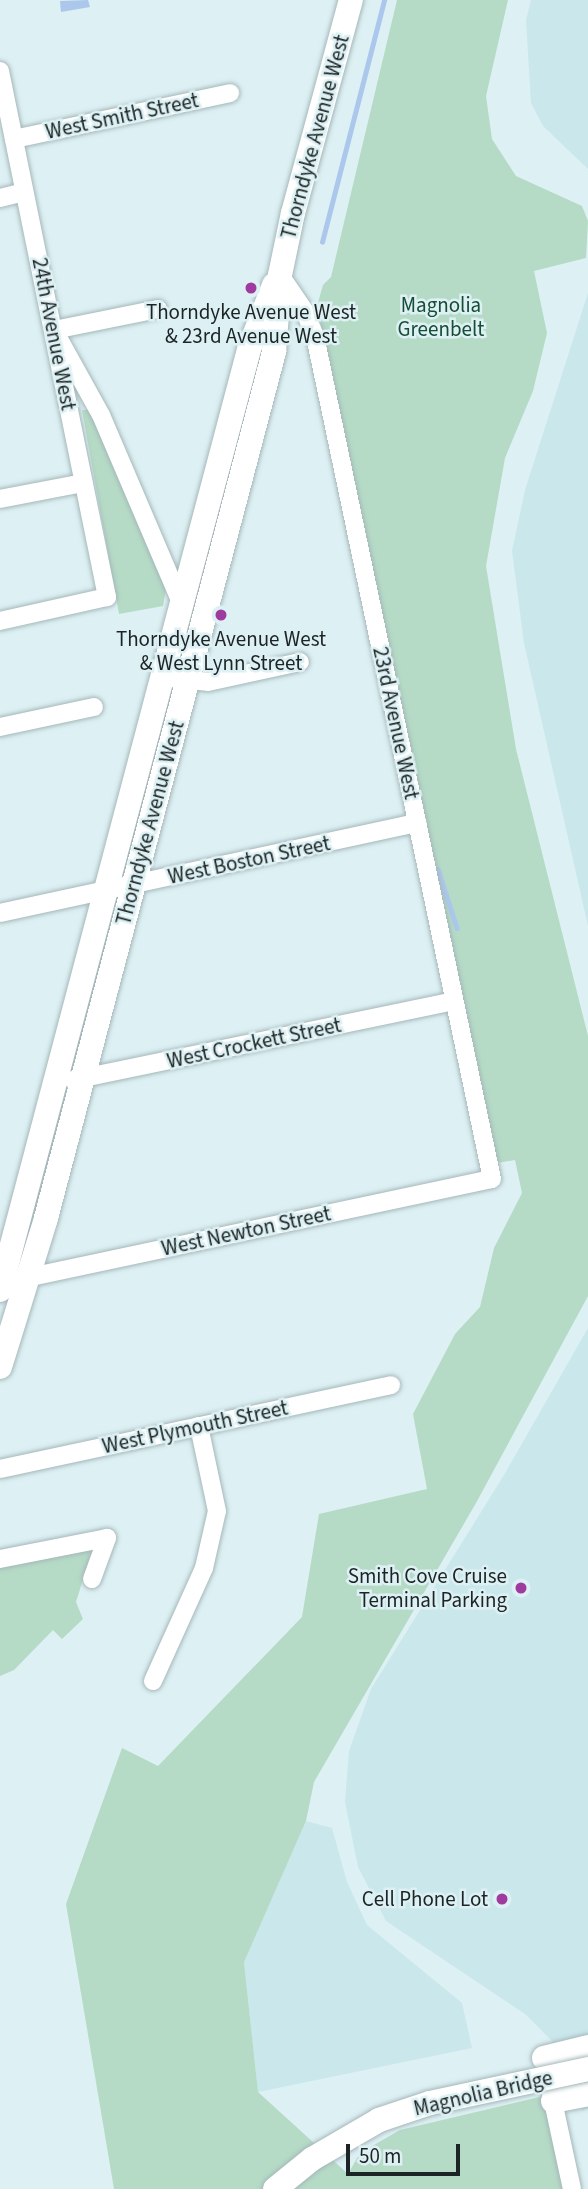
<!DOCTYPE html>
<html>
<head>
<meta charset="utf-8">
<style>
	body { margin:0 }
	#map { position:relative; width:588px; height:2189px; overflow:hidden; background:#ddf0f3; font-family:"Source Sans 3",sans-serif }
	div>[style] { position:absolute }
	.built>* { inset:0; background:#cae7eb }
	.green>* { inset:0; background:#b5dbc6 }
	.water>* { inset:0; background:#acc7ec }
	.stream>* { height:4.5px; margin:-2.25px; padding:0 2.25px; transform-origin:2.25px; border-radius:2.25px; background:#acc7ec }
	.roads { filter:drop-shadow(0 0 2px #a5b7ba) drop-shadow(0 0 2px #a5b7ba) }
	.street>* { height:18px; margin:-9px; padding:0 9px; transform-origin:9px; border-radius:9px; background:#fff }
	.secondary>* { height:24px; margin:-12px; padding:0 12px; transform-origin:12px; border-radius:12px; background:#fff }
	.bridges { filter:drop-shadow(0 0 2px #a5b7ba) drop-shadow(0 0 2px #a5b7ba) }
	.secondary-bridge>* { height:24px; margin:-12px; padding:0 12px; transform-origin:12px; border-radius:12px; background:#fff }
	.dots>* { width:19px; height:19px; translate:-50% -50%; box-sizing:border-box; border:4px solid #ddf0f3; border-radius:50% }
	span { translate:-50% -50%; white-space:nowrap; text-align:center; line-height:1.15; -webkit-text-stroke:5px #ddf0f3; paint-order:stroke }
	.street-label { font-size:21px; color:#1d2425 }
	.park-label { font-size:21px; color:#164d35 }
	.poi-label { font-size:21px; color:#1d2425 }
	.right { translate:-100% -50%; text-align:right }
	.scale { position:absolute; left:346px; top:2144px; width:114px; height:32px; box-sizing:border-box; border:4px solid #1d2425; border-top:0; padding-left:9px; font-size:21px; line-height:24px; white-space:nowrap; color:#1d2425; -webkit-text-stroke:5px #ddf0f3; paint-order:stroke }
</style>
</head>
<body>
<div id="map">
	<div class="built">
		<div style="clip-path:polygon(531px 0,588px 0,588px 169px,543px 126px,531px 103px,526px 20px)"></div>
		<div style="clip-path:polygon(588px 293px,588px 926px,524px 643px,512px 551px,525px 490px)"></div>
		<div style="clip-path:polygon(588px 1328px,588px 2108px,582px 2111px,552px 2041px,525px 2014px,386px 1921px,358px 1867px,345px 1802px,349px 1751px,371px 1689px,504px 1475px)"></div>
		<div style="clip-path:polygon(306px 1821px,332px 1828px,347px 1882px,367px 1925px,462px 2003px,472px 2048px,258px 2092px,244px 1961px)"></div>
	</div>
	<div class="green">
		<div style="clip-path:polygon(397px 0,508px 0,486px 96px,492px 139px,516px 176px,582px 206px,588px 221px,586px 258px,534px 271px,547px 333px,533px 391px,505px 458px,486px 566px,516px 749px,588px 1036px,588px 1296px,476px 1503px,314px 1782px,306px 1821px,244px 1962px,258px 2092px,348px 2174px,360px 2153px,400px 2130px,552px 2094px,572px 2189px,114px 2189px,66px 1904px,122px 1748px,158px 1766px,302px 1617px,319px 1514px,427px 1489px,413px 1414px,455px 1334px,480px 1307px,494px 1248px,522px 1193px,515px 1160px,497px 1163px,317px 306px,323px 285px,331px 277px)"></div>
		<div style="clip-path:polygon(82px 410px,89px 410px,98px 427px,166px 589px,163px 606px,119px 614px)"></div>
		<div style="clip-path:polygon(93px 1547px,76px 1602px,83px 1619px,62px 1639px,53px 1630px,14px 1670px,0 1676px,0 1567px)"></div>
	</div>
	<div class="water">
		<div style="clip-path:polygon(88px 0,90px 7px,61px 12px,60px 1px)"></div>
	</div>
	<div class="stream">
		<div style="left:322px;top:242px;width:250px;rotate:-75.6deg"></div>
		<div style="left:438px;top:869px;width:62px;rotate:72.1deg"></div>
	</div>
	<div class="roads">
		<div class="street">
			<div style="left:0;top:71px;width:537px;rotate:78.5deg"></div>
			<div style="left:107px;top:597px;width:110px;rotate:167.4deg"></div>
			<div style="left:14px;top:139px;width:221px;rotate:-12deg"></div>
			<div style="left:0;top:198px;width:25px;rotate:-14deg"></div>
			<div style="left:158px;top:309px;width:106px;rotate:168.6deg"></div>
			<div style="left:54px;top:330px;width:97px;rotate:61.1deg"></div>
			<div style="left:101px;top:415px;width:209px;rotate:66.9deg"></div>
			<div style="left:0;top:499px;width:85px;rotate:-10.9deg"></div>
			<div style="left:176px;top:679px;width:32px;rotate:5deg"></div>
			<div style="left:208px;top:682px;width:94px;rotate:-12.3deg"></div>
			<div style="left:0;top:727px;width:96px;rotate:-12deg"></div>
			<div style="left:0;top:913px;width:427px;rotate:-12.2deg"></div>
			<div style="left:73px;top:1080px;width:389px;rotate:-11.7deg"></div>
			<div style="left:21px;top:1279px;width:481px;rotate:-12deg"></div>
			<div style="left:492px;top:1179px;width:861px;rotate:-101.86deg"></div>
			<div style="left:315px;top:336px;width:28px;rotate:-113deg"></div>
			<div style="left:304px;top:310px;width:42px;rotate:-124.4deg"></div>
			<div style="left:0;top:1469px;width:400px;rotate:-12.1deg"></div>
			<div style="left:0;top:1559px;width:109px;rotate:-11.1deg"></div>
			<div style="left:92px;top:1579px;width:44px;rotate:-69.9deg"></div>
			<div style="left:153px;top:1681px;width:124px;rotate:-65.7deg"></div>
			<div style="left:204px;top:1568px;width:58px;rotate:-77.2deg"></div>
			<div style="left:217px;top:1511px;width:87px;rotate:-102deg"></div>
			<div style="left:551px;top:2092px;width:99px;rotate:77.8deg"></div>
		</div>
		<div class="secondary">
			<div style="left:0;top:1290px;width:977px;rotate:-75.17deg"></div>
			<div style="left:250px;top:346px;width:66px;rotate:-68.5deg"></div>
			<div style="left:0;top:1367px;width:156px;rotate:-72.8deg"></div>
			<div style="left:46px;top:1218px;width:896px;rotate:-75.25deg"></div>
			<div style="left:274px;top:352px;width:77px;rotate:-85.5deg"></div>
			<div style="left:280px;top:275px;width:63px;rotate:-78.2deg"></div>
			<div style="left:293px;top:213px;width:221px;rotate:-74.8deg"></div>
			<div style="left:544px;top:2058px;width:45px;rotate:-14deg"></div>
			<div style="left:553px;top:2101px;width:36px;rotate:-11deg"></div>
		</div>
	</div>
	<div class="bridges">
		<div class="secondary-bridge">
			<div style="left:275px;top:2189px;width:48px;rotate:-39deg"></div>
			<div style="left:312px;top:2159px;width:78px;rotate:-30.2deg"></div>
			<div style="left:379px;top:2120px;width:54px;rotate:-18.4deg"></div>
			<div style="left:430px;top:2103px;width:162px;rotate:-12.1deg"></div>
		</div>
	</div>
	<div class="dots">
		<div style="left:251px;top:288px;background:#9f3a9f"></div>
		<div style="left:221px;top:615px;background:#9f3a9f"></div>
		<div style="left:521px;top:1588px;background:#9f3a9f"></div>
		<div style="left:502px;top:1899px;background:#9f3a9f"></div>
	</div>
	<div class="street-label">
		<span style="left:122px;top:116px;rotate:-12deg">West Smith Street</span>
		<span style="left:315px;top:137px;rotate:-75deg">Thorndyke Avenue West</span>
		<span style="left:54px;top:334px;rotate:79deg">24th Avenue West</span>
		<span style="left:396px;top:723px;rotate:78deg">23rd Avenue West</span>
		<span style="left:150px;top:823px;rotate:-75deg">Thorndyke Avenue West</span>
		<span style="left:249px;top:860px;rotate:-12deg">West Boston Street</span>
		<span style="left:254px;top:1043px;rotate:-12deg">West Crockett Street</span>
		<span style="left:246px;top:1231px;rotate:-12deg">West Newton Street</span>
		<span style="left:195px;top:1427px;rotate:-12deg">West Plymouth Street</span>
		<span style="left:483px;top:2093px;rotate:-13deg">Magnolia Bridge</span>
	</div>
	<div class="park-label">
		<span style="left:441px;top:317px">Magnolia<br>Greenbelt</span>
	</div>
	<div class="poi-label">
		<span style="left:251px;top:324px">Thorndyke Avenue West<br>&amp; 23rd Avenue West</span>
		<span style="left:221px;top:651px">Thorndyke Avenue West<br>&amp; West Lynn Street</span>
		<span class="right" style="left:507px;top:1588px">Smith Cove Cruise<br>Terminal Parking</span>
		<span class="right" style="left:488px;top:1899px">Cell Phone Lot</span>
	</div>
	<div class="scale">50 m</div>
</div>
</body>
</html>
